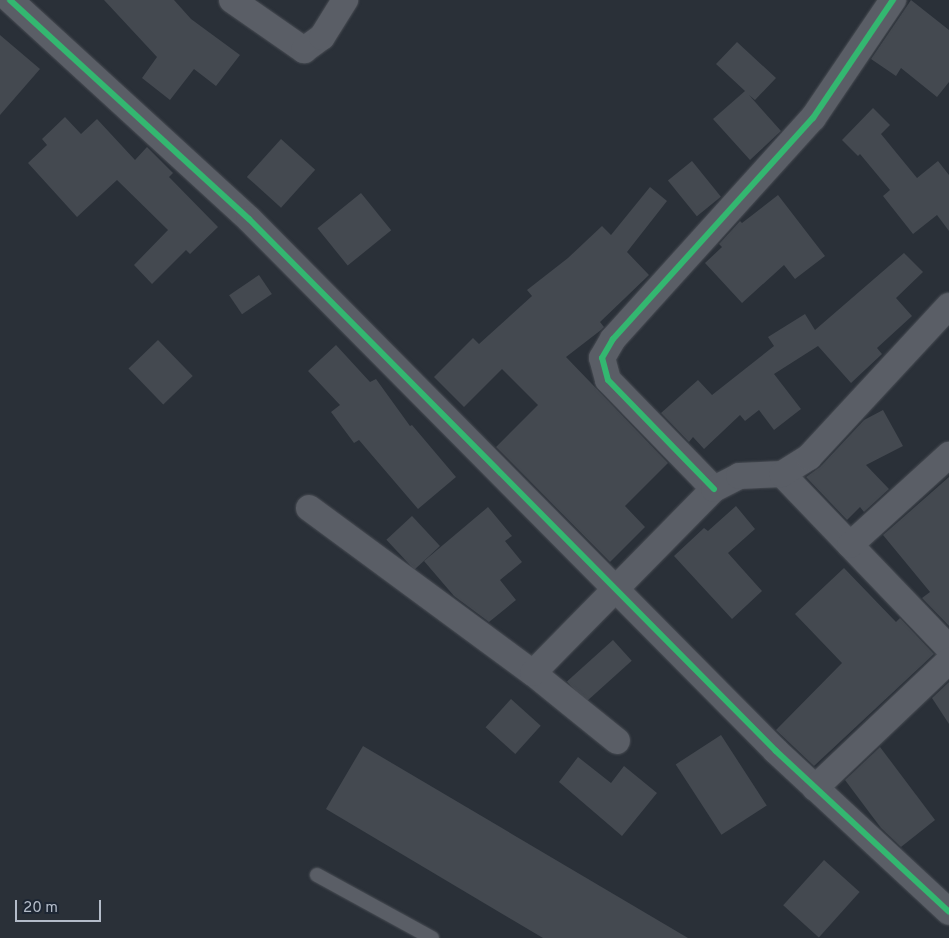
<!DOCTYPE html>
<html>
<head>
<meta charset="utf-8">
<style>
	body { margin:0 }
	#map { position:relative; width:949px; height:938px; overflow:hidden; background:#2a3038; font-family:Overpass,sans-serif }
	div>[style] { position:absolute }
	.building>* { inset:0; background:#444950; transform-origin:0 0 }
	.roads { filter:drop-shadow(0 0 1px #484c53) drop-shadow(0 0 1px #484c53) }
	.service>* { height:14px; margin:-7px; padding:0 7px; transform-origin:7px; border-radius:7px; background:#5a5e66 }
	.minor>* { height:26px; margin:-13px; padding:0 13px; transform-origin:13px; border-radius:13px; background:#5a5e66 }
	.cycleway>* { height:6px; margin:-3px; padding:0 3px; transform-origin:3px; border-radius:3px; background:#33b770 }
	span { translate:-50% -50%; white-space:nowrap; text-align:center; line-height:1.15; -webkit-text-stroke:5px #1d2633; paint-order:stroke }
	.scale { position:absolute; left:15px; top:900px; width:86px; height:22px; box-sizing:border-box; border:2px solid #b4bcc9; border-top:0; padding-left:6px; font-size:15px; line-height:18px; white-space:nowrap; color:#b4bcc9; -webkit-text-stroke:4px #1d2633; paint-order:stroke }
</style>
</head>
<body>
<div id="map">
	<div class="building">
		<div style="clip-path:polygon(104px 0,174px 0,191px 19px,240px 55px,216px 86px,194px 69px,170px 100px,142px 78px,157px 57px)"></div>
		<div style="clip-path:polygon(911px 0,949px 30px,949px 82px,937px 97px,901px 68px,896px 76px,871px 59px)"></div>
		<div style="clip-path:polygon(0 35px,40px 69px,0 115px)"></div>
		<div style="clip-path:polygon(737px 42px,776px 78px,755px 100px,749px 95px,781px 131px,750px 160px,713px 119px,745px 91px,716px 64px)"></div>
		<div style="clip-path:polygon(873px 108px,890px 125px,881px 134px,917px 178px,938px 161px,949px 175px,949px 231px,937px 215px,913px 234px,883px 196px,890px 190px,860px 154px,858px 156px,842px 140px)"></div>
		<div style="clip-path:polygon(65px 117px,81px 134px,97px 119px,135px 160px,147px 147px,173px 173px,169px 177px,218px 227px,190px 254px,186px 250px,152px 284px,134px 265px,168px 230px,117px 180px,77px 217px,28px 163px,47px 145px,42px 139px)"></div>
		<div style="left:281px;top:139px;width:46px;height:51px;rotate:42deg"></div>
		<div style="left:692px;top:161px;width:46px;height:31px;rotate:51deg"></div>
		<div style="clip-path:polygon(650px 187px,667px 201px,627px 252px,649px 275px,600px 322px,604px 327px,601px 330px,566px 357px,668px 463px,625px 506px,645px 527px,610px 562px,496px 447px,538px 405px,502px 369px,464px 407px,434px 377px,473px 338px,479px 344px,532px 296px,527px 290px,568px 258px,602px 226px,611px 235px)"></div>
		<div style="left:361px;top:193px;width:48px;height:56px;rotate:51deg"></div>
		<div style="clip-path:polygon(778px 195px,825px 256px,795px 279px,784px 265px,742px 303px,705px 263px,722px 247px,719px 244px,740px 221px,742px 223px)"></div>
		<div style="clip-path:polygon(904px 253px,923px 272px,896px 298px,912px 316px,877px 348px,882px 354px,851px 383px,818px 346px,774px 374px,801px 409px,774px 430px,759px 410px,745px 421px,740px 415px,704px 449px,693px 437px,689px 442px,661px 413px,698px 380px,712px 395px,774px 346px,768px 337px,805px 314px,815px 330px)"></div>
		<div style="left:259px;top:275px;width:23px;height:36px;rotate:56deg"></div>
		<div style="left:158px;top:340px;width:50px;height:41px;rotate:46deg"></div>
		<div style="clip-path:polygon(336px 345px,370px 382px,376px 379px,410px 426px,412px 425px,456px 477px,418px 509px,359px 440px,354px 443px,331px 412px,340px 405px,308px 371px)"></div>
		<div style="clip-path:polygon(883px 410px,903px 446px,866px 465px,889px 489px,864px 512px,860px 507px,847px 520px,806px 477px,820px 467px,864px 420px)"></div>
		<div style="clip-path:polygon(949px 477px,949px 626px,922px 598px,930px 592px,883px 535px)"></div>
		<div style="clip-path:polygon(736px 506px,755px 529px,728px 553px,762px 591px,732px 619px,674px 556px,704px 528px,708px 531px)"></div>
		<div style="clip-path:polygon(488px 507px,512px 536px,505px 541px,522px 562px,500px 580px,516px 600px,489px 622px,454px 596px,424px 561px)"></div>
		<div style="left:412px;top:516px;width:41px;height:35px;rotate:47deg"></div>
		<div style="clip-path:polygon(844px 568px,896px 622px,900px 618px,934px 654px,814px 766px,776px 730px,842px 663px,795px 614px)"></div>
		<div style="left:613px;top:640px;width:28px;height:62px;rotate:48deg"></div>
		<div style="clip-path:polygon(949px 682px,949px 724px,932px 698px)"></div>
		<div style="left:511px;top:699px;width:40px;height:38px;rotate:42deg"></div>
		<div style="left:721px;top:735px;width:84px;height:54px;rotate:57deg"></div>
		<div style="clip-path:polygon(363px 746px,688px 938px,543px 938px,326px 809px)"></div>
		<div style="clip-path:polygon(880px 747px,935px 820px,901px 847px,881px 828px,845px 780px)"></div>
		<div style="clip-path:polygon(578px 757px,611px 783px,624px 766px,657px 793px,622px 836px,559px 782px)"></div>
		<div style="left:824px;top:860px;width:48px;height:61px;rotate:42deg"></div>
	</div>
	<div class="roads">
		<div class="service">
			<div style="left:317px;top:875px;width:131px;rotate:28.7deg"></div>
		</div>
		<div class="minor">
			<div style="left:10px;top:0;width:324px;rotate:42.5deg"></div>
			<div style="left:249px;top:219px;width:749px;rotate:45.27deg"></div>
			<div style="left:776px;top:751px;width:236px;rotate:42.9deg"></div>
			<div style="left:232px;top:0;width:88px;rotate:34.8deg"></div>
			<div style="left:304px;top:50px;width:22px;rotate:-36deg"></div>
			<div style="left:322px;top:37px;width:44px;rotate:-58.1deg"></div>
			<div style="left:782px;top:474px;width:241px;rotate:46.2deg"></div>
			<div style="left:714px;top:489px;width:152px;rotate:-134.2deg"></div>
			<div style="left:608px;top:380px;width:23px;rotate:-105deg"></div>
			<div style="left:602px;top:358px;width:22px;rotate:-60deg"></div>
			<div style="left:613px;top:339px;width:298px;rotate:-47.9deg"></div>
			<div style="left:813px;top:118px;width:143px;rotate:-55.9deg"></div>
			<div style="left:309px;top:508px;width:278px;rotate:36.4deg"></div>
			<div style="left:533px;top:673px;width:108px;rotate:39deg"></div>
			<div style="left:850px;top:545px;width:134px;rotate:-42.3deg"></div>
			<div style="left:533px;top:673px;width:258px;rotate:-45.5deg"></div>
			<div style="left:714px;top:489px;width:28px;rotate:-27deg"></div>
			<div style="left:739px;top:476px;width:43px;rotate:-2.7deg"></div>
			<div style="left:782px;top:474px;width:32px;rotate:-32deg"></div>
			<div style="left:809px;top:457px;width:206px;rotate:-47.2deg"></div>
			<div style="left:815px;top:788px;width:185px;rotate:-43.5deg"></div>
		</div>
	</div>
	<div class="cycleway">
		<div style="left:10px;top:0;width:324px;rotate:42.5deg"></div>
		<div style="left:249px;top:219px;width:749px;rotate:45.27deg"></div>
		<div style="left:776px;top:751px;width:236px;rotate:42.9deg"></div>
		<div style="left:714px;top:489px;width:152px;rotate:-134.2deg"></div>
		<div style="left:608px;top:380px;width:23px;rotate:-105deg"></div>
		<div style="left:602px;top:358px;width:22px;rotate:-60deg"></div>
		<div style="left:613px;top:339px;width:298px;rotate:-47.9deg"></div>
		<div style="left:813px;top:118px;width:143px;rotate:-55.9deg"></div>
	</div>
	<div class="scale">20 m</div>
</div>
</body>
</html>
